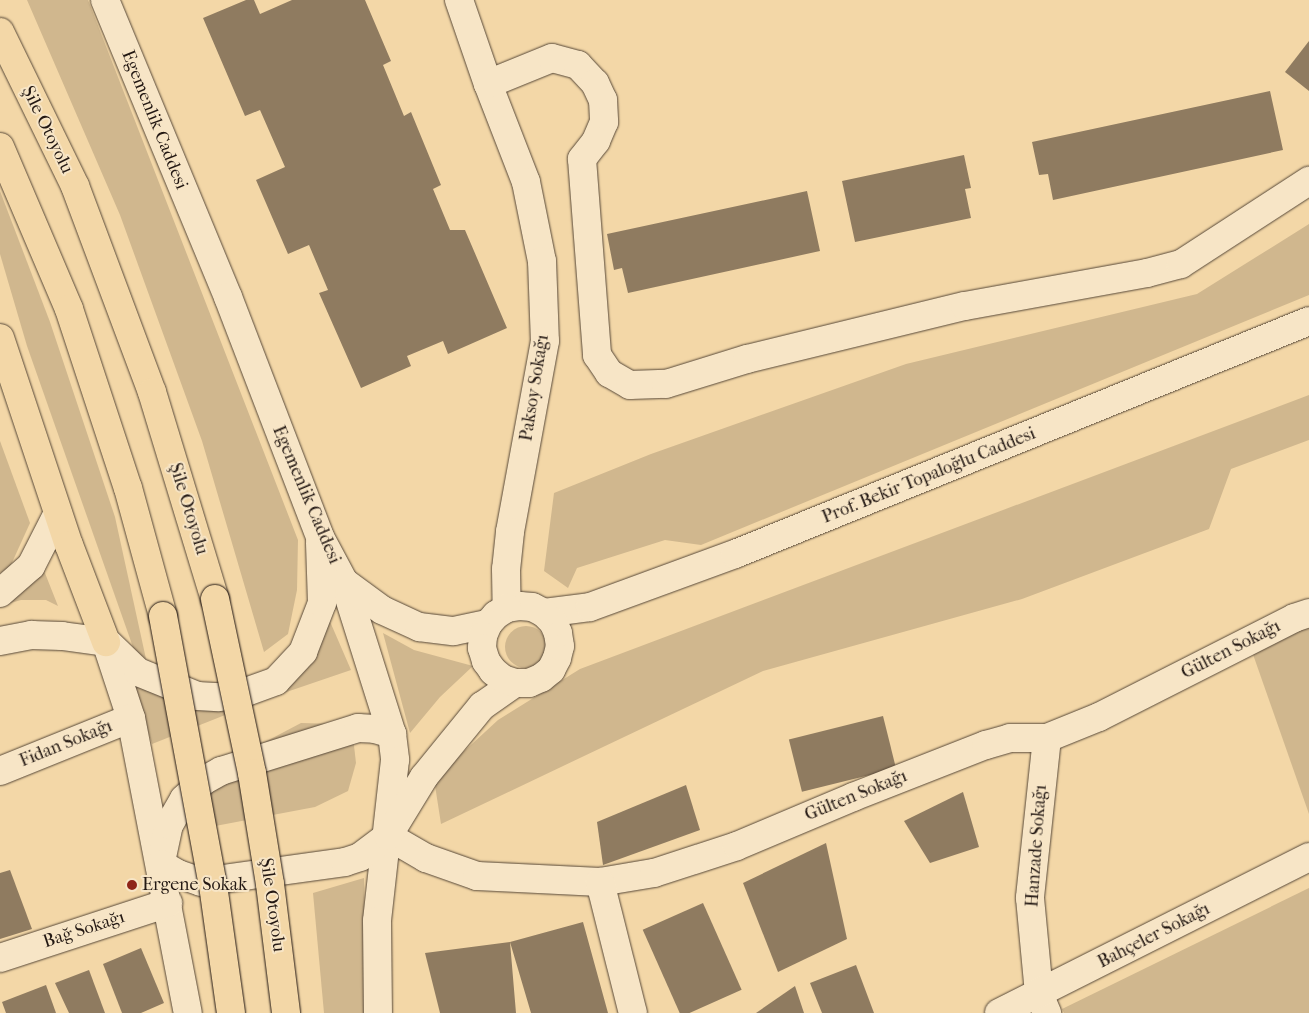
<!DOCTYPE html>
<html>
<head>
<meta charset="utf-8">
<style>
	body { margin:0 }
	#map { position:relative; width:1309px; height:1013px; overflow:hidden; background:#f3d7a7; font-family:"IM FELL French Canon",serif }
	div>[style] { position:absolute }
	.green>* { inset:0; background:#d0b78e }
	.round { border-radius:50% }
	.building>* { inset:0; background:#8f7b60; transform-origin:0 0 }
	.roads { filter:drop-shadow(0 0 1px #574838) drop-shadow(0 0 1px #574838) }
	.minor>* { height:28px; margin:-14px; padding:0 14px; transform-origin:14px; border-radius:14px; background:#f7e5c6 }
	.highway>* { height:28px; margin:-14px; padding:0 14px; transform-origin:14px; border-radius:14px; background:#f3d7a7 }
	.bridges { filter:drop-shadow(0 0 1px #231813) drop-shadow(0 0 1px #231813) }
	.highway-bridge>* { height:28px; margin:-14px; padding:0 14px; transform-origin:14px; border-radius:14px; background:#f3d7a7 }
	.dots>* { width:14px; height:14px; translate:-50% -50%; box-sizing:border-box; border:2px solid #f7e5c6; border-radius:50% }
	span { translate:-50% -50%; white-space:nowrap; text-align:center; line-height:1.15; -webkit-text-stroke:4px #f7e5c6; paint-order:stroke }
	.street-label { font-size:18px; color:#231813 }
	.poi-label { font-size:18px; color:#231813 }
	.left { translate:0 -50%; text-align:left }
</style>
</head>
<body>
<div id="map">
	<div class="green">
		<div style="clip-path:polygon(27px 0,88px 0,298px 540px,297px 590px,288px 634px,264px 652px,202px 441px,120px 215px)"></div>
		<div style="clip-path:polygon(0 191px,50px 322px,115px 517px,146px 659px,134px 650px,27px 346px,0 254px)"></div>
		<div style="clip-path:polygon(1309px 224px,1309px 295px,701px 545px,665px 540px,577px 568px,568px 588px,544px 571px,554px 493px,651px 454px,906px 364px,1197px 294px)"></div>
		<div style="clip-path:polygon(1309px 395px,1309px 440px,1231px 469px,1209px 529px,1022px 599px,763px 671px,441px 824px,434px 779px,498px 720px,580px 669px)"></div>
		<div style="clip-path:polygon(0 441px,30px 523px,10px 567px,0 573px)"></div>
		<div style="clip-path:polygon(41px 563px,58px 606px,46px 600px,21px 600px,0 606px)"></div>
		<div style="clip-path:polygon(322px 603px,351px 670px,263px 700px,152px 744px,132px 680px,208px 700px,290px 666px)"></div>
		<div style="clip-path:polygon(1309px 616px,1309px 814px,1249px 643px)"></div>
		<div class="round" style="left:505px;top:626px;width:42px;height:42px"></div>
		<div style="clip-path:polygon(383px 633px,414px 650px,473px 666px,440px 697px,410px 733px)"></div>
		<div style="clip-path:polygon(301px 723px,338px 724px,353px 737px,356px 763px,348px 791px,315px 807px,189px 831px,181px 786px)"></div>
		<div style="clip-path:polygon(364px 878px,367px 1013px,324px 1013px,313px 893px)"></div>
		<div style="clip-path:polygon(1309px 888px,1309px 1013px,1064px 1013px,1062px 1009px)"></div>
	</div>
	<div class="building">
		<div style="clip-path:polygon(246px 0,254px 0,260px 14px,292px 0,365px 0,391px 61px,383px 65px,404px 116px,411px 112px,441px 185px,433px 189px,450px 230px,465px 230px,507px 328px,448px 354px,443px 341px,407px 356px,411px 366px,361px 388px,319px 293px,328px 290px,309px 245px,288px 254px,256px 180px,285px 167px,260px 110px,245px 116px,203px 18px)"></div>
		<div style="clip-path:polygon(1309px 41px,1309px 91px,1285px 72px)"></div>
		<div style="clip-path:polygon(1270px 91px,1283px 150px,1053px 200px,1048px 174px,1039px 175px,1032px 142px)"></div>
		<div style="clip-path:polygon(964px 155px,971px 188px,965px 189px,971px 218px,855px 242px,842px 181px)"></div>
		<div style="clip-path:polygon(807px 191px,820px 251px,628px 293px,622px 268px,614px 270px,607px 234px)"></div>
		<div style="left:883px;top:716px;width:54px;height:97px;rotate:76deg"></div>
		<div style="clip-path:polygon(686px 785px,700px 830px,603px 865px,597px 822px)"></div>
		<div style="clip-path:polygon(963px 792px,979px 847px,930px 863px,904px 821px)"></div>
		<div style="clip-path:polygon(826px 843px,847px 939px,778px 972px,743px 883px)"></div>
		<div style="clip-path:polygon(10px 870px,32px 929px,0 939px,0 873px)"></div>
		<div style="left:703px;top:903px;width:95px;height:66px;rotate:66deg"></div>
		<div style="clip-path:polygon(583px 922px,608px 1013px,531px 1013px,510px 942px,516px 1013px,440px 1013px,425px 953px,510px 942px)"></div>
		<div style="clip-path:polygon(141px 948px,164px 1003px,141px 1013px,122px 1013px,103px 964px)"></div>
		<div style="clip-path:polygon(856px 965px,874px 1013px,822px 1013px,810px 983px)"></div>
		<div style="clip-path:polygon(89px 970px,105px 1013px,69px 1013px,55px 983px)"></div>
		<div style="clip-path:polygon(46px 985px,56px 1013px,6px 1013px,2px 1002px)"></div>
		<div style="clip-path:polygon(795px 986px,804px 1013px,756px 1013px)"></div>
	</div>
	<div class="roads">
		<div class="minor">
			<div style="left:105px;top:0;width:321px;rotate:67.5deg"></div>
			<div style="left:228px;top:297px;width:257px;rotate:69deg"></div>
			<div style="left:320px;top:537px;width:51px;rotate:61.9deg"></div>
			<div style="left:344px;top:582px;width:159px;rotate:72.5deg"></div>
			<div style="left:392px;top:734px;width:26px;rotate:83deg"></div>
			<div style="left:395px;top:760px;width:162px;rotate:96.4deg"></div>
			<div style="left:377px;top:921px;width:92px;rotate:89.4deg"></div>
			<div style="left:459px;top:0;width:89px;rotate:71deg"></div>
			<div style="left:488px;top:84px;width:105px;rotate:68.8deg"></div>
			<div style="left:526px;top:182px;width:81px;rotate:78.6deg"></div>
			<div style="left:542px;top:261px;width:80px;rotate:87.9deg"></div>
			<div style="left:545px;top:341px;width:194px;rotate:100.4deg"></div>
			<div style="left:510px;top:532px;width:37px;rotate:96deg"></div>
			<div style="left:506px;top:569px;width:39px;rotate:89deg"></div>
			<div style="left:488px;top:84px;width:69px;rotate:-22.1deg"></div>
			<div style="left:552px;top:58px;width:27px;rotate:15deg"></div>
			<div style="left:578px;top:65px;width:25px;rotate:47deg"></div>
			<div style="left:595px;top:83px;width:19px;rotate:65deg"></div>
			<div style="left:603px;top:100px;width:22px;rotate:87deg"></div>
			<div style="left:604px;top:122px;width:21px;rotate:113deg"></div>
			<div style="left:596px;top:141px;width:23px;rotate:128deg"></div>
			<div style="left:582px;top:159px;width:197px;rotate:85.6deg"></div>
			<div style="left:597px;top:355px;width:22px;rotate:56deg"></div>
			<div style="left:609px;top:373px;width:24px;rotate:30deg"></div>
			<div style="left:630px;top:385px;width:36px;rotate:-2deg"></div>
			<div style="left:666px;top:384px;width:85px;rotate:-17.2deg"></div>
			<div style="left:747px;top:359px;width:224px;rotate:-13.7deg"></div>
			<div style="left:965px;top:306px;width:185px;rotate:-10.3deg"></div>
			<div style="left:1147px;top:273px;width:35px;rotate:-15deg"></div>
			<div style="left:1181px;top:264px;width:153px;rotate:-33deg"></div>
			<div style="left:344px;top:582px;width:47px;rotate:36.4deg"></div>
			<div style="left:382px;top:610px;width:41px;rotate:24.7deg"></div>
			<div style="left:419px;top:627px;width:35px;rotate:7deg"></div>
			<div style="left:454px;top:631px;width:35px;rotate:-12deg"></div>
			<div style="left:0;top:593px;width:41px;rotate:-41.1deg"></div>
			<div style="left:31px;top:566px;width:59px;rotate:-63deg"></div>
			<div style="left:544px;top:613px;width:46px;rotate:-7.4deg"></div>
			<div style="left:590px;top:607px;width:154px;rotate:-20.1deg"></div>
			<div style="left:735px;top:554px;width:619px;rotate:-22.09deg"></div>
			<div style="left:0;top:641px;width:32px;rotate:-11deg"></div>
			<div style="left:31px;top:635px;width:31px;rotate:2deg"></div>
			<div style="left:62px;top:636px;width:44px;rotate:7.8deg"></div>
			<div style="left:106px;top:642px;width:80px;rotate:71.8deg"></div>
			<div style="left:131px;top:718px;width:300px;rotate:79.1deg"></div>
			<div style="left:109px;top:644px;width:40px;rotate:44deg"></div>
			<div style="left:138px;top:672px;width:64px;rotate:22.1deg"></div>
			<div style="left:197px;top:696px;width:22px;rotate:3deg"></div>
			<div style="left:219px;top:697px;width:27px;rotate:-10deg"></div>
			<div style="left:246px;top:692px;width:32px;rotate:-20deg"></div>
			<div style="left:276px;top:681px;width:40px;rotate:-47deg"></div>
			<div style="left:303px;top:652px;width:53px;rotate:-68.8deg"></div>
			<div style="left:322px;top:603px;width:60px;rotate:-91.9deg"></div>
			<div style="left:1047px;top:738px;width:161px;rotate:96.1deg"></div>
			<div style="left:1030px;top:898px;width:96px;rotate:84.6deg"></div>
			<div style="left:1039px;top:994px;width:21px;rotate:67deg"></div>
			<div style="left:0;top:771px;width:141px;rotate:-22deg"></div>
			<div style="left:388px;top:836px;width:44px;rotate:30.1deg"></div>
			<div style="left:426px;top:858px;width:54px;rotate:19.4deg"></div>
			<div style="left:477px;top:876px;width:123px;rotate:2.8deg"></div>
			<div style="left:600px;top:882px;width:55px;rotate:-9.5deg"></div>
			<div style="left:654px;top:873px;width:87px;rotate:-18deg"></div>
			<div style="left:737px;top:846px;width:126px;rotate:-22.9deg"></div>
			<div style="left:853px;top:797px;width:143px;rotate:-21.4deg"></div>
			<div style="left:986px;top:745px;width:25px;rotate:-16deg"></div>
			<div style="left:1010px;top:738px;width:37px"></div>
			<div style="left:1047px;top:738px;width:56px;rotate:-22deg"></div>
			<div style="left:1099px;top:717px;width:219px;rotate:-26.9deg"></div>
			<div style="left:1294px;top:618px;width:16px;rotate:-18deg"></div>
			<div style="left:162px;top:857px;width:33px;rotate:-78deg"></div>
			<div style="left:169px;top:825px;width:30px;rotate:-60deg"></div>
			<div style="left:184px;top:799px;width:26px;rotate:-43deg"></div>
			<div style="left:203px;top:781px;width:21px;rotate:-29deg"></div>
			<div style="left:221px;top:771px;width:144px;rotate:-17.4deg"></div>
			<div style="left:358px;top:728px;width:17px;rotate:3deg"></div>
			<div style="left:375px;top:729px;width:18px;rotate:16deg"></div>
			<div style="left:161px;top:864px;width:20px;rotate:30deg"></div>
			<div style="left:178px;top:874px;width:24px;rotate:19deg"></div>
			<div style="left:201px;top:882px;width:145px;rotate:-7.9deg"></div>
			<div style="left:345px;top:862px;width:16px;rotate:-18deg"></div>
			<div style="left:360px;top:857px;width:35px;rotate:-37deg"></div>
			<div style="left:388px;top:836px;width:69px;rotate:-58.6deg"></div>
			<div style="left:424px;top:777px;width:92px;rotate:-50.8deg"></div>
			<div style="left:482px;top:706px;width:40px;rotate:-34.9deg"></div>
			<div style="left:515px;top:683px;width:14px"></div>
			<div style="left:529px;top:683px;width:13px;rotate:-23deg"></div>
			<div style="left:541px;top:678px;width:13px;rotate:-39deg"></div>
			<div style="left:551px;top:670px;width:13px;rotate:-63deg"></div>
			<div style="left:557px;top:658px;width:12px;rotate:-76deg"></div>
			<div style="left:560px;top:646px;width:13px;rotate:-99deg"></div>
			<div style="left:558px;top:633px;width:12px;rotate:-114deg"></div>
			<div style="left:553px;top:622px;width:13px;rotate:-135deg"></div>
			<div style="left:544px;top:613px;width:13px;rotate:-153deg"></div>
			<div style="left:532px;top:607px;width:12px;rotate:-175deg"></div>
			<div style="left:520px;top:606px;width:13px;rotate:171deg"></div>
			<div style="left:507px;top:608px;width:13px;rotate:148deg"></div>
			<div style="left:496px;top:615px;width:12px;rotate:132deg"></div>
			<div style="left:488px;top:624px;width:13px;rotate:113deg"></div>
			<div style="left:483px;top:636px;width:12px;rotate:95deg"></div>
			<div style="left:482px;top:648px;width:14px;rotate:73deg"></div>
			<div style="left:486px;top:661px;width:12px;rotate:55deg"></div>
			<div style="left:493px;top:671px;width:13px;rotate:39deg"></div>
			<div style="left:503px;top:679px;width:13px;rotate:18deg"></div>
			<div style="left:600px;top:882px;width:135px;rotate:75.9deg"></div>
			<div style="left:0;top:958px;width:177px;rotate:-18.1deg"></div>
			<div style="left:999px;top:1013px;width:347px;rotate:-26.7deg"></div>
		</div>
		<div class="highway">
			<div style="left:0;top:32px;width:171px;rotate:64deg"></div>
			<div style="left:75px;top:186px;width:220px;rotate:69.5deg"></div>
			<div style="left:152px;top:392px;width:216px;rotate:73.1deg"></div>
			<div style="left:0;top:147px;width:176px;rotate:66.9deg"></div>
			<div style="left:69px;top:309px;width:188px;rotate:71.8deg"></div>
			<div style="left:128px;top:488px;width:133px;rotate:74.7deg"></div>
			<div style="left:0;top:338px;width:218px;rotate:71.6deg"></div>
			<div style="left:69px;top:545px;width:104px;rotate:69.1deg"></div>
		</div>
	</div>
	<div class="bridges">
		<div class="highway-bridge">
			<div style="left:215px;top:599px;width:178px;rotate:78deg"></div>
			<div style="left:252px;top:773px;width:112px;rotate:80.8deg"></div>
			<div style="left:270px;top:884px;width:130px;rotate:82.9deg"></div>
			<div style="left:163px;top:616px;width:274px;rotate:79.5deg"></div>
			<div style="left:213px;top:885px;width:129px;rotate:82deg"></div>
		</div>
	</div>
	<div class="dots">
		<div style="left:132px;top:885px;background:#8f2418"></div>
	</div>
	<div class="street-label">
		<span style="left:154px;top:120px;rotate:68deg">Egemenlik Caddesi</span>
		<span style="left:47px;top:130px;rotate:64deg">Şile Otoyolu</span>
		<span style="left:535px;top:388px;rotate:-81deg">Paksoy Sokağı</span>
		<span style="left:929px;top:476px;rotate:-22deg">Prof. Bekir Topaloğlu Caddesi</span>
		<span style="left:306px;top:495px;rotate:67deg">Egemenlik Caddesi</span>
		<span style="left:188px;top:509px;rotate:73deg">Şile Otoyolu</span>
		<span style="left:1231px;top:650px;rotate:-27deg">Gülten Sokağı</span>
		<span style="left:66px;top:744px;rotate:-22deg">Fidan Sokağı</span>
		<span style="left:856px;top:796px;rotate:-22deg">Gülten Sokağı</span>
		<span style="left:1037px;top:846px;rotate:-86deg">Hanzade Sokağı</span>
		<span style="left:272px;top:905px;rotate:82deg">Şile Otoyolu</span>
		<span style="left:84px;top:930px;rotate:-18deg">Bağ Sokağı</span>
		<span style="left:1154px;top:936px;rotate:-27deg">Bahçeler Sokağı</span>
	</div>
	<div class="poi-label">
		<span class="left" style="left:142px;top:885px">Ergene Sokak</span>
	</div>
</div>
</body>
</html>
